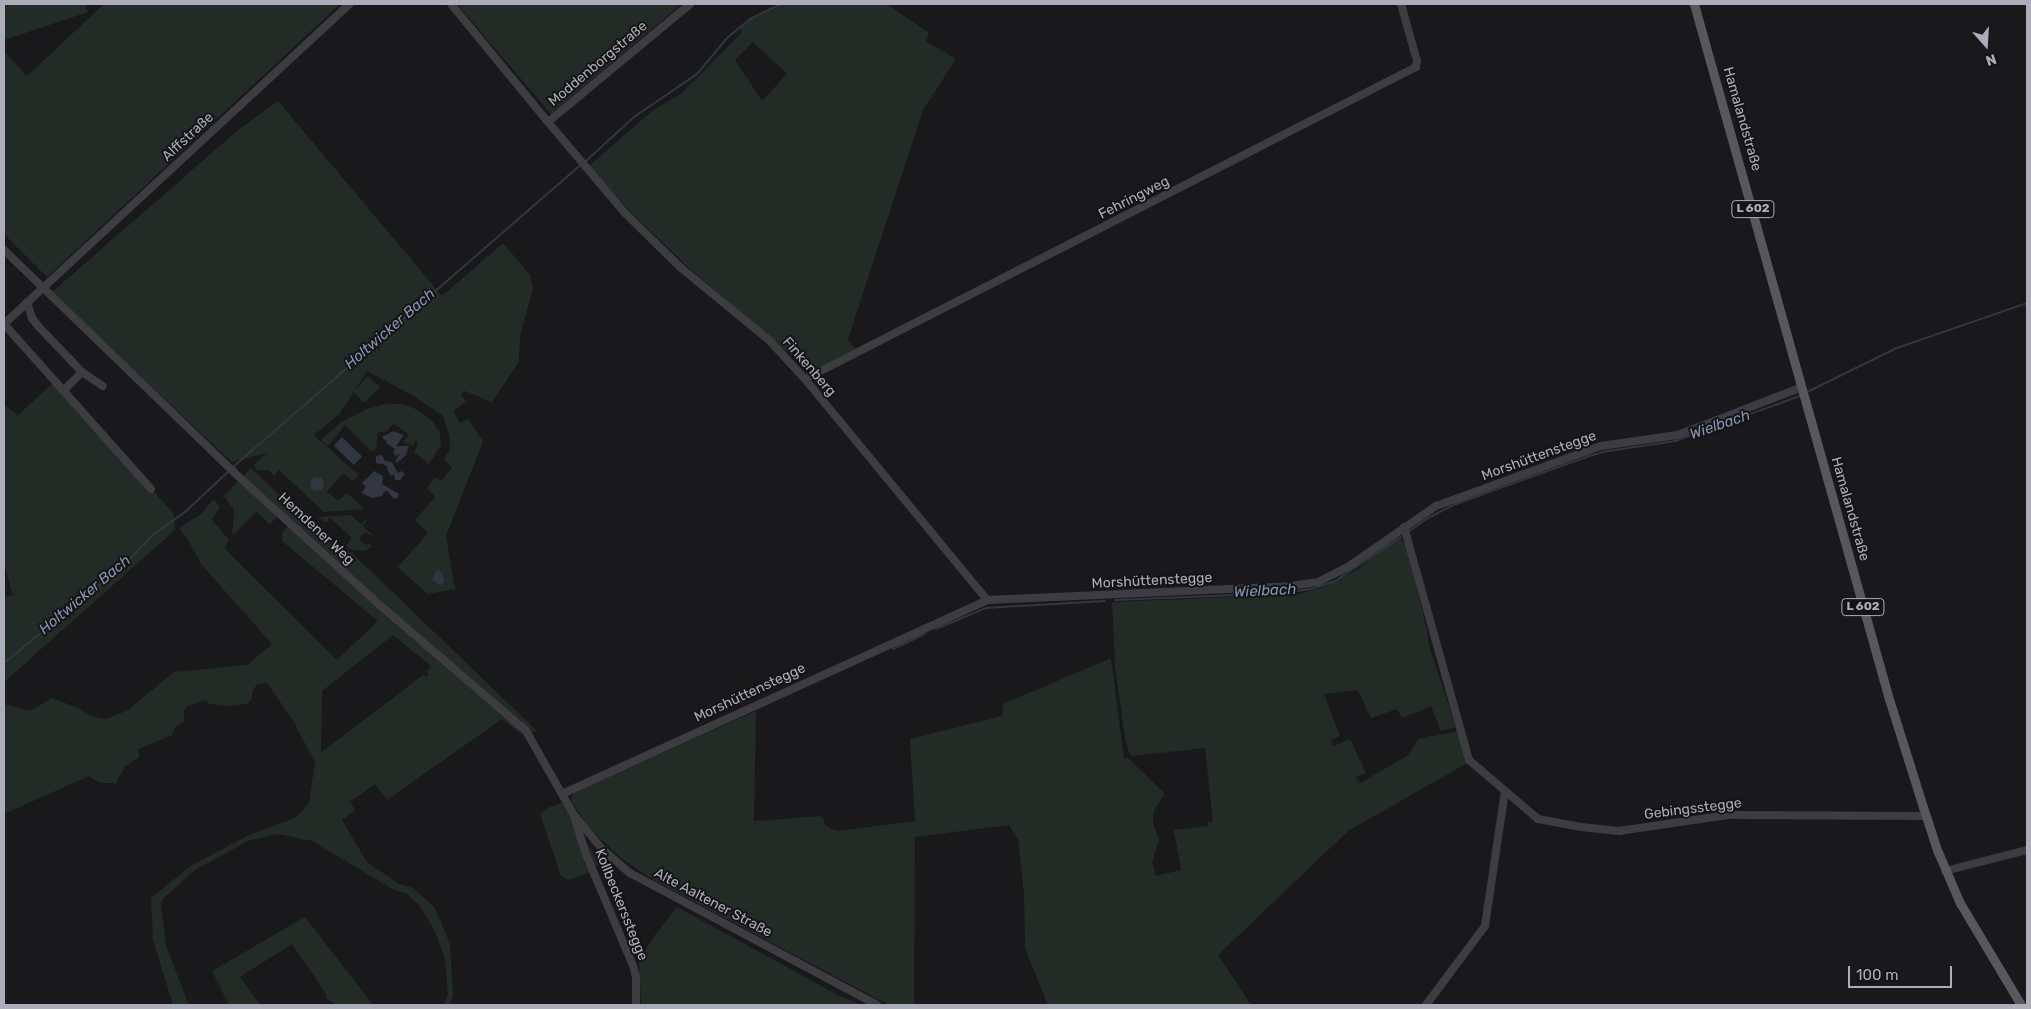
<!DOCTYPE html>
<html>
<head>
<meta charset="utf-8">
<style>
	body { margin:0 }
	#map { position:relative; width:2031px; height:1009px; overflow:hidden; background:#19191b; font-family:Rubik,sans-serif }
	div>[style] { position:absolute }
	.green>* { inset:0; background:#232b26; transform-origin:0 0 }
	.water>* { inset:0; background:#323640; transform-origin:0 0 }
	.round { border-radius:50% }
	.stream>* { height:2px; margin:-1px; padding:0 1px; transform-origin:1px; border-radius:1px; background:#323640 }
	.minor>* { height:8px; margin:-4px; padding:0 4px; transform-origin:4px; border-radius:4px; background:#3d3c41 }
	.major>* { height:9px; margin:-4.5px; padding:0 4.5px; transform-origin:4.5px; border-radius:4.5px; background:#57575e }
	span { translate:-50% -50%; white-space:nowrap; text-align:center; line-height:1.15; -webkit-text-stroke:4px #141416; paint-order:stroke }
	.shield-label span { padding:1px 4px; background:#141416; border:1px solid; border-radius:4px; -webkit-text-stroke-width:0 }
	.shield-label { font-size:12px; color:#adadb9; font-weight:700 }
	.street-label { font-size:14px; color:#adadb9 }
	.water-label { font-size:15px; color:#8793b1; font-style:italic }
	.frame { position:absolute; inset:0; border:5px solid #adadb9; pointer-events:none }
	.north { position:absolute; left:1961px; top:20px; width:50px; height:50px; -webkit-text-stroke:4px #141416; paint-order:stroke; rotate:161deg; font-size:14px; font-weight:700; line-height:20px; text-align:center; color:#adadb9 }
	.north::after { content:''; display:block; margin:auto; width:18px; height:22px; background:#adadb9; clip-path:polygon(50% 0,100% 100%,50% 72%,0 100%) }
	.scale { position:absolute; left:1848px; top:966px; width:104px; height:22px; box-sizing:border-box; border:2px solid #adadb9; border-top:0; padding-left:6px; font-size:15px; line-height:18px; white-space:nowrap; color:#adadb9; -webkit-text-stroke:4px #141416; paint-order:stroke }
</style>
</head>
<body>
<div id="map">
	<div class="green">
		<div style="clip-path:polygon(4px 4px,85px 4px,88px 12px,4px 40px)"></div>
		<div style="clip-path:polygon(104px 4px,340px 4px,47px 277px,4px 234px,4px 51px,27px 76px)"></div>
		<div style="clip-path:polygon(457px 4px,682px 4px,551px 114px)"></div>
		<div style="clip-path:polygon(evenodd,782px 4px,887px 4px,929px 33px,926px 41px,956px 59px,923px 110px,848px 339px,855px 349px,813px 370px,807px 369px,688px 267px,629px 210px,589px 166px,652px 111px,682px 93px,742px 32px,740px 27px,750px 19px,782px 4px,753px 42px,787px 74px,762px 101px,735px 60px,753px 42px)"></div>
		<div style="clip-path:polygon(278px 101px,442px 296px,503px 243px,530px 275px,533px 288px,520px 336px,519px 362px,492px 402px,465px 391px,461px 394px,466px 402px,453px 411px,460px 423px,468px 419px,483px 441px,446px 536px,455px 589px,427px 594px,398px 567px,428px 533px,415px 520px,435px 497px,427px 488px,436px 477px,441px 481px,452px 468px,444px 459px,450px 450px,449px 435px,443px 416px,412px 395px,367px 371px,340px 413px,314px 435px,354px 471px,359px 474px,353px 481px,343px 473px,327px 492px,338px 501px,347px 493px,364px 509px,324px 512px,279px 470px,274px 476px,269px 470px,257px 470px,254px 465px,267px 453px,232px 462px,51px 293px,238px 130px)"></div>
		<div style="left:368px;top:376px;width:16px;height:22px;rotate:43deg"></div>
		<div style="clip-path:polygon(55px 381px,174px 514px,175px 530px,4px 682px,4px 597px,13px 595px,4px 564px,4px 405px,18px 415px)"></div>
		<div style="clip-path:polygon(387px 404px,403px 404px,418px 410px,432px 421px,440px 433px,441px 445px,429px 464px,414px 452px,418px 444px,417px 440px,415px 440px,413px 446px,405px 443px,403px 442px,409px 435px,394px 423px,387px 431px,378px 432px,376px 449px,372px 452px,345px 425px,328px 446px,321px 440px,341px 422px,369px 408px)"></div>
		<div style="clip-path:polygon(evenodd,251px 468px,330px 543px,352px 553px,537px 731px,521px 734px,502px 719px,387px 800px,375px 784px,350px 802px,355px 810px,342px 820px,367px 862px,399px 884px,413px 888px,435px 908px,450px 944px,453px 995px,450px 1005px,444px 1005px,448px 994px,445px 959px,435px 931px,418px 904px,406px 893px,394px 890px,312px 841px,278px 834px,250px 840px,195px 870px,163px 899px,161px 905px,166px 946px,189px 1005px,173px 1005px,153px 940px,151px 898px,192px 865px,251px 834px,295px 818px,309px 803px,315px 762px,292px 719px,267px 683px,257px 684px,252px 692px,252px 699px,247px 704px,228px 706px,209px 704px,206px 700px,188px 706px,184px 711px,184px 722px,175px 727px,172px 735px,137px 750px,140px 757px,125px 766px,116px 783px,100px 783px,89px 776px,4px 814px,4px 704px,30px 711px,52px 698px,78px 708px,91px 716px,107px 719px,128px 710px,174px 672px,247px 665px,272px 644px,201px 564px,188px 540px,179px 528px,201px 514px,214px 499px,220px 507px,212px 520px,229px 540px,224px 548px,337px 660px,378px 621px,282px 541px,282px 533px,288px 526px,277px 517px,270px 524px,256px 512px,232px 536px,234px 510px,224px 496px,251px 468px,393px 635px,431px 666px,426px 671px,429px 674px,426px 677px,423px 675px,322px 752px,321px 755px,322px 691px,393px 635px)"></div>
		<div style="clip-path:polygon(351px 515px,361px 524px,366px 519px,367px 520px,363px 526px,373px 536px,365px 532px,359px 539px,366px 545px,369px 543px,372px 546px,365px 551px,349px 549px,346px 546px,352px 538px,330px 517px,326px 523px,318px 517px)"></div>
		<div style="clip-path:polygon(1401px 538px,1407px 550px,1428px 634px,1428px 643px,1456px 727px,1441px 731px,1431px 706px,1402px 718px,1397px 709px,1371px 718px,1358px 690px,1324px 694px,1340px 736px,1331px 740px,1333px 746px,1350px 739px,1366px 773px,1356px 777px,1360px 783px,1407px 756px,1419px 739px,1457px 731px,1467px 763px,1348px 831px,1218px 955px,1251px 1005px,1048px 1005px,1025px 948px,1024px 892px,1018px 840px,1009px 825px,915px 837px,914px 1005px,889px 1005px,655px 881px,621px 858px,589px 828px,571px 801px,573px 793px,756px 711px,754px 821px,822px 816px,826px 826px,837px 831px,915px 821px,910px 739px,1002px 716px,1003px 704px,1111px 658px,1124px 758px,1128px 758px,1165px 794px,1154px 811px,1153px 823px,1159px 839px,1152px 863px,1156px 876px,1181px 870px,1174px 830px,1208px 826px,1208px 822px,1213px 822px,1205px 748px,1132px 756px,1129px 752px,1125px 738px,1115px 667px,1112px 602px,1299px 594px,1321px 588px,1357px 570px,1391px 541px)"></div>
		<div style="clip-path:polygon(564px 802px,599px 864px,590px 872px,568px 880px,561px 876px,540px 814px,550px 807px)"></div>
		<div style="clip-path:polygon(677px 907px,836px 994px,861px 1005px,641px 1005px,639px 960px,655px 935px)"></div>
		<div style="clip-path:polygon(305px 917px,373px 1005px,336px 1005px,325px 997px,327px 995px,292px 944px,240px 977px,260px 1005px,229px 1005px,212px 971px)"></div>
	</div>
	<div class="water">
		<div style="clip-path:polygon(393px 431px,404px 435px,396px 446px,409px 446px,406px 455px,397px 463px,395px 461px,400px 454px,396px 456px,393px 452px,395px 449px,386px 443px,387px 442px,382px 437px)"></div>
		<div style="left:342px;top:437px;width:28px;height:12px;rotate:44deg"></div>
		<div style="clip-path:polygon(382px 455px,385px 461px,392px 462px,398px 473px,401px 471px,405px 474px,400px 480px,395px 480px,394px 475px,390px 475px,386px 465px,376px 463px,376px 456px)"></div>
		<div style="clip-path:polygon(374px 471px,383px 476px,382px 484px,399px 494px,398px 498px,394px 499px,387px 491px,384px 492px,382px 496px,372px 498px,361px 493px,366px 487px,362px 483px)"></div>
		<div class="round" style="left:310px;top:477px;width:14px;height:14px"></div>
		<div style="clip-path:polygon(437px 570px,442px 572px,444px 582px,440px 585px,432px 580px)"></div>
	</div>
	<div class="stream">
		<div style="left:586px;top:161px;width:65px;rotate:-42.5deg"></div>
		<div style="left:634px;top:117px;width:76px;rotate:-34.3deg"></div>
		<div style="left:697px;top:74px;width:48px;rotate:-50deg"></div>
		<div style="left:728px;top:37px;width:28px;rotate:-39deg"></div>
		<div style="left:750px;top:19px;width:34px;rotate:-26deg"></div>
		<div style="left:1807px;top:392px;width:100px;rotate:-26.1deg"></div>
		<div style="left:1897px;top:348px;width:138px;rotate:-19.1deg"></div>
		<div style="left:233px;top:467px;width:462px;rotate:-41deg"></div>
		<div style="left:1408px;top:532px;width:24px;rotate:-35deg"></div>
		<div style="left:1428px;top:518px;width:31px;rotate:-27deg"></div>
		<div style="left:1456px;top:504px;width:141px;rotate:-19.8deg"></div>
		<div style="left:1589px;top:456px;width:20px;rotate:-15deg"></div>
		<div style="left:1608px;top:451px;width:68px;rotate:-8.5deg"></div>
		<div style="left:1675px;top:441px;width:133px;rotate:-19.8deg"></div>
		<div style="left:1115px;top:600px;width:170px;rotate:-2.4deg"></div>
		<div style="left:1285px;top:593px;width:30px;rotate:-9deg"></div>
		<div style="left:1315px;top:588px;width:21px;rotate:-19deg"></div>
		<div style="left:1335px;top:581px;width:79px;rotate:-33.7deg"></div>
		<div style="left:936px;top:629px;width:54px;rotate:-22.8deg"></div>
		<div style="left:986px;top:608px;width:119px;rotate:-3.4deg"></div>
		<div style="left:893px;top:649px;width:35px;rotate:-25deg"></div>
		<div style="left:4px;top:663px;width:156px;rotate:-39.3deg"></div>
		<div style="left:125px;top:564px;width:40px;rotate:-46deg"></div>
		<div style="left:153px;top:535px;width:41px;rotate:-36deg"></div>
		<div style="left:186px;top:511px;width:59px;rotate:-42.9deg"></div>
	</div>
	<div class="minor">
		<div style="left:451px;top:4px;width:153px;rotate:50.6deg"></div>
		<div style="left:548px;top:122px;width:185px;rotate:-39.7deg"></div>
		<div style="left:548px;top:122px;width:119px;rotate:49.8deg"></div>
		<div style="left:625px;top:213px;width:77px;rotate:44.5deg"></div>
		<div style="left:680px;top:267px;width:115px;rotate:39.4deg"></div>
		<div style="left:769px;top:340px;width:53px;rotate:47.3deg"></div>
		<div style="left:805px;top:379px;width:286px;rotate:50.5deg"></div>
		<div style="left:4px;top:250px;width:325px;rotate:44deg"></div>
		<div style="left:238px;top:476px;width:195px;rotate:42.3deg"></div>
		<div style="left:382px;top:607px;width:190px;rotate:40.7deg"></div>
		<div style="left:526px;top:731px;width:97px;rotate:60.3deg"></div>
		<div style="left:574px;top:815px;width:44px;rotate:50.5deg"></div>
		<div style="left:602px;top:849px;width:37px;rotate:41deg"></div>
		<div style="left:630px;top:873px;width:280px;rotate:28.1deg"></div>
		<div style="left:27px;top:302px;width:17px;rotate:73deg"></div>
		<div style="left:32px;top:318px;width:10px;rotate:53deg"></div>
		<div style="left:38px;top:326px;width:64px;rotate:46.3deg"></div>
		<div style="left:82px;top:372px;width:25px;rotate:34deg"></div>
		<div style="left:4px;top:324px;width:471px;rotate:-42.8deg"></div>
		<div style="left:4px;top:324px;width:221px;rotate:48.3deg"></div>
		<div style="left:805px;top:379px;width:686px;rotate:-27.05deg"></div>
		<div style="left:1416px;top:67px;width:6px;rotate:-81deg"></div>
		<div style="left:1417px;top:61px;width:59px;rotate:-105.7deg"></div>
		<div style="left:64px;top:390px;width:25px;rotate:-45deg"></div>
		<div style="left:1404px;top:527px;width:242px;rotate:74.4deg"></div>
		<div style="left:1469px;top:760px;width:91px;rotate:40.5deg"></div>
		<div style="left:1538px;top:819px;width:44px;rotate:10.5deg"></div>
		<div style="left:1581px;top:827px;width:38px;rotate:6deg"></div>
		<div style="left:1619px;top:831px;width:110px;rotate:-8.4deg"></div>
		<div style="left:1728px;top:815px;width:198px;rotate:0.3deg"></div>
		<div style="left:562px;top:794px;width:467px;rotate:-24.5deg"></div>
		<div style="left:987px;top:600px;width:303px;rotate:-2.6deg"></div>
		<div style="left:1290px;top:586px;width:28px;rotate:-8deg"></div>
		<div style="left:1318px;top:582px;width:35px;rotate:-27deg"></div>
		<div style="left:1349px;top:566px;width:106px;rotate:-34.6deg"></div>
		<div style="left:1436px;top:506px;width:176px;rotate:-20deg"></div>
		<div style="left:1601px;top:446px;width:77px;rotate:-8.2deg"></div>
		<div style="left:1677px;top:435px;width:23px;rotate:-20deg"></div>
		<div style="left:1699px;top:427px;width:110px;rotate:-21.2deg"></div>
		<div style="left:575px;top:819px;width:34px;rotate:73deg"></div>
		<div style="left:585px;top:852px;width:121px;rotate:67.1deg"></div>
		<div style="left:632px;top:963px;width:14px;rotate:73deg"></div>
		<div style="left:636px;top:976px;width:29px;rotate:90deg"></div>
		<div style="left:1945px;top:871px;width:85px;rotate:-14.4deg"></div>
		<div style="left:1426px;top:1005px;width:99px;rotate:-53.2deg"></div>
		<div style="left:1485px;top:926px;width:136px;rotate:-81.6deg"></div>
	</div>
	<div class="major">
		<div style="left:1694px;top:4px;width:722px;rotate:74.33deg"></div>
		<div style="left:1889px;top:699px;width:123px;rotate:72.5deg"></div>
		<div style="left:1926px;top:816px;width:38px;rotate:72deg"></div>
		<div style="left:1938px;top:852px;width:56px;rotate:66.7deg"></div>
		<div style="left:1960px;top:903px;width:119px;rotate:59.1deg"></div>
	</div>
	<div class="shield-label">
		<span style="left:1753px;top:209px">L 602</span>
		<span style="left:1863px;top:607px">L 602</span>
	</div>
	<div class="street-label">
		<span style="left:598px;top:64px;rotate:-40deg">Moddenborgstraße</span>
		<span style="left:1742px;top:119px;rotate:74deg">Hamalandstraße</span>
		<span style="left:188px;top:137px;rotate:-43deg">Alffstraße</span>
		<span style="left:1134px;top:198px;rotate:-27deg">Fehringweg</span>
		<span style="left:809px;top:367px;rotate:49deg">Finkenberg</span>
		<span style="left:1539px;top:456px;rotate:-20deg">Morshüttenstegge</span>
		<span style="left:1850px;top:509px;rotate:74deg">Hamalandstraße</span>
		<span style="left:316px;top:529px;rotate:43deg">Hemdener Weg</span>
		<span style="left:1152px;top:581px;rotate:-3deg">Morshüttenstegge</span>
		<span style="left:750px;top:693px;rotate:-25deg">Morshüttenstegge</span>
		<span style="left:1693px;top:809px;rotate:-7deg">Gebingsstegge</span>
		<span style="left:713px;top:903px;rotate:28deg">Alte Aaltener Straße</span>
		<span style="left:621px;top:905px;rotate:68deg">Kollbeckersstegge</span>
	</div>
	<div class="water-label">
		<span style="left:390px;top:329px;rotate:-41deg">Holtwicker Bach</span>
		<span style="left:1720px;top:425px;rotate:-19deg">Wielbach</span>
		<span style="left:1265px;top:591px;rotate:-3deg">Wielbach</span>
		<span style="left:85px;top:595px;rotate:-40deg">Holtwicker Bach</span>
	</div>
	<div class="frame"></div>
	<div class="north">N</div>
	<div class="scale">100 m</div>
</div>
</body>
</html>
